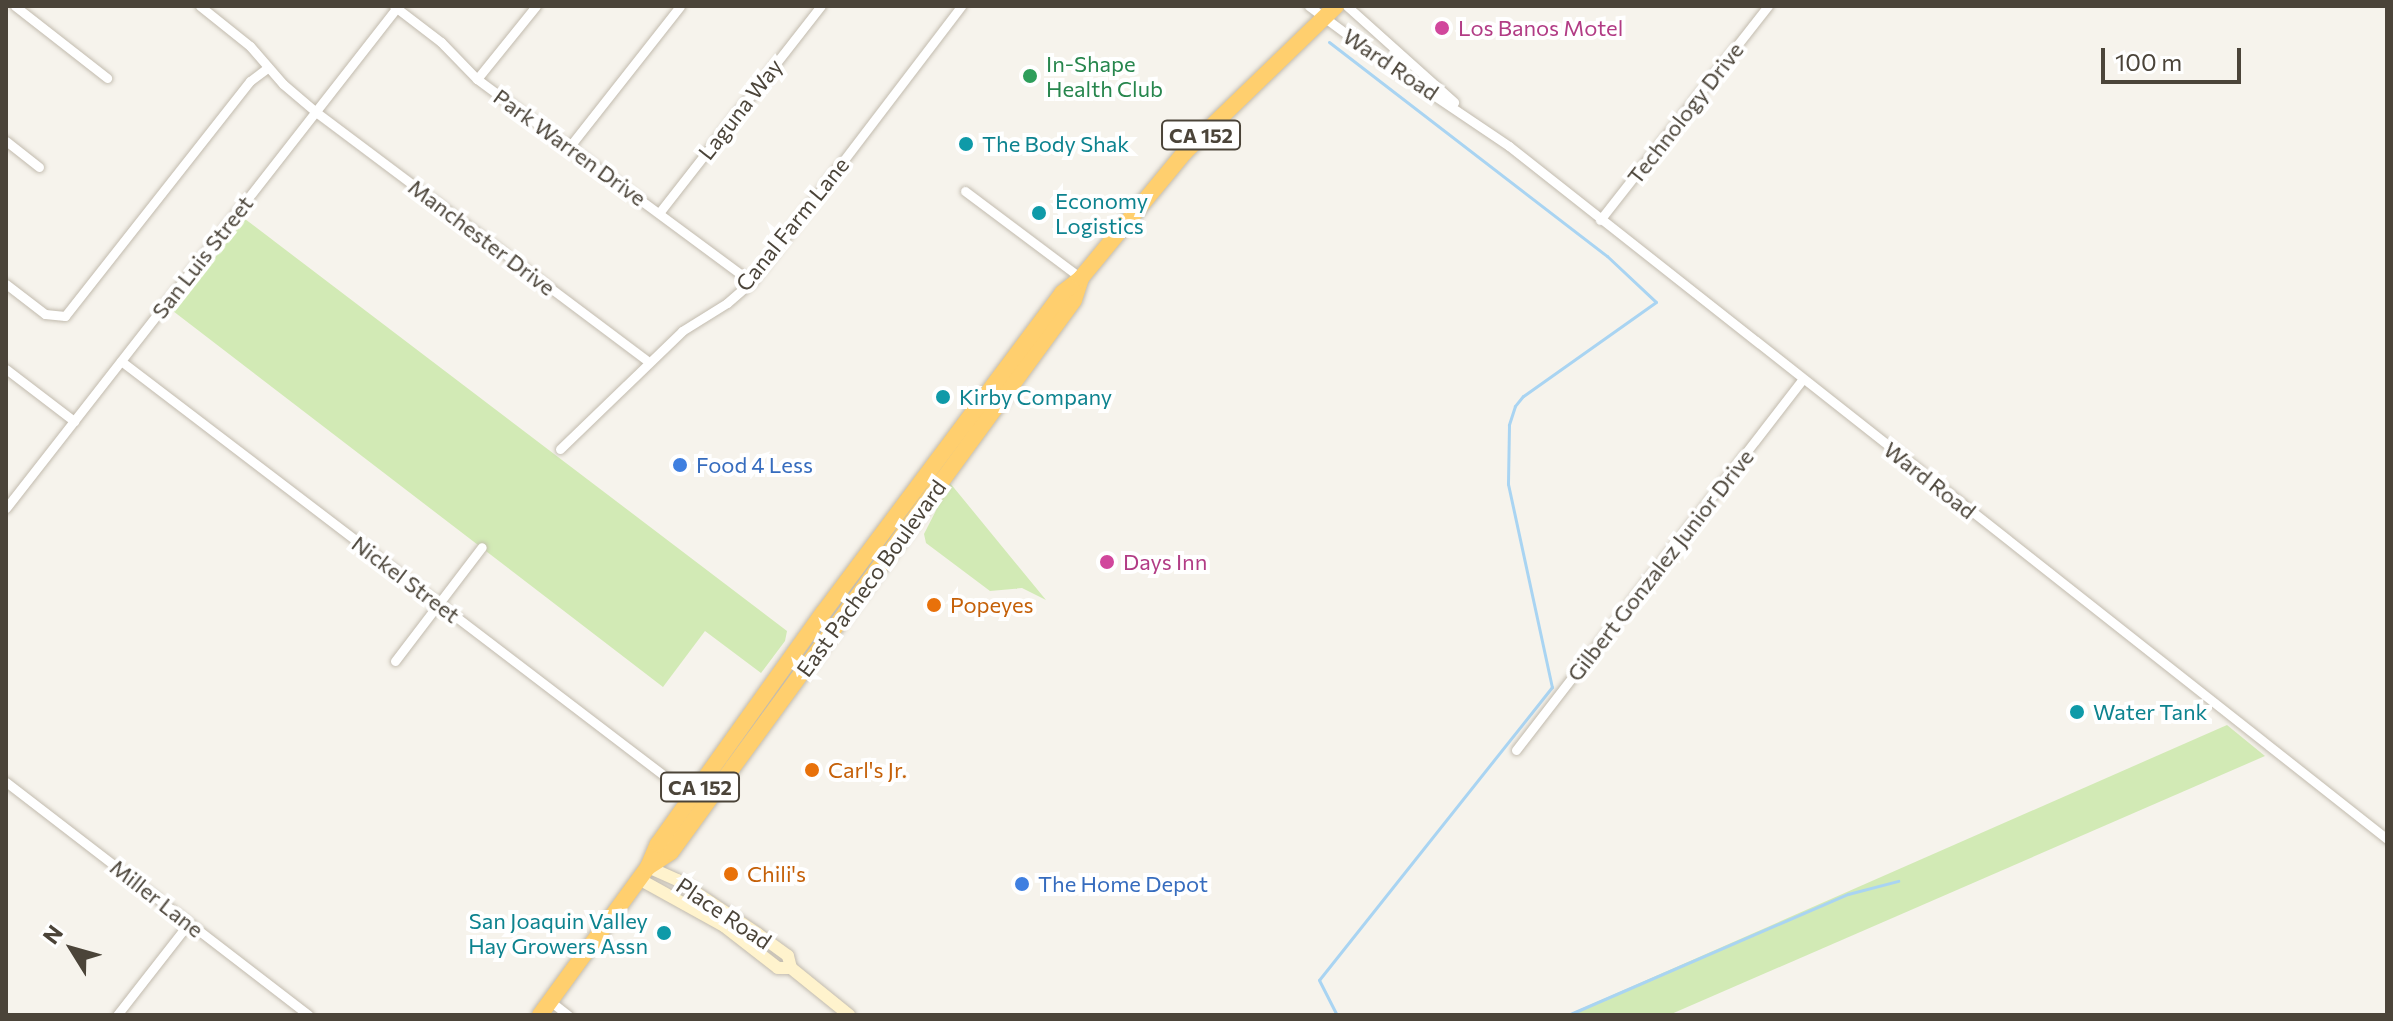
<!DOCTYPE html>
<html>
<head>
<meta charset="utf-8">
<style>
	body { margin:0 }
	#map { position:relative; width:2393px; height:1021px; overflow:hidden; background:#f6f3ec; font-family:Commissioner,sans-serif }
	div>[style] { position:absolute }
	.green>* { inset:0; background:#d2eab5 }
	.stream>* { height:3px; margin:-1.5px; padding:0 1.5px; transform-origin:1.5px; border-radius:1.5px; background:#a9d4f2 }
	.roads { filter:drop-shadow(0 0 2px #c2bbae) drop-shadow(0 0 2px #c2bbae) }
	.street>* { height:9px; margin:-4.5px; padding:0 4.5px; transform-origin:4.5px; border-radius:4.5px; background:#fff }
	.secondary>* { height:12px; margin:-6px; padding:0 6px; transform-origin:6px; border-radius:6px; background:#fff3cd }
	.highway>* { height:16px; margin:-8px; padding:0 8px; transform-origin:8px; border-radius:8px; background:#ffcf6e }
	.dots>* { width:22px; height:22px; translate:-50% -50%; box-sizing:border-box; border:4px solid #fff; border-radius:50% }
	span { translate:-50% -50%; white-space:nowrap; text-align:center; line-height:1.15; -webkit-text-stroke:8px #fff; paint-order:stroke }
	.shield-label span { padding:2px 6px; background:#fff; border:2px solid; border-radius:6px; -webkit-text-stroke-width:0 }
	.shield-label { font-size:20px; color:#4b4439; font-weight:700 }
	.hotel-label { font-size:22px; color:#b23c85 }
	.left { translate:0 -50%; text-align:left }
	.leisure-label { font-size:22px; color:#27864d }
	.street-label { font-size:22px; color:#4b4439 }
	.culture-label { font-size:22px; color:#0d838f }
	.right { translate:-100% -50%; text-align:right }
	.shop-label { font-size:22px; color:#366cbe }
	.food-label { font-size:22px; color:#c56008 }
	.frame { position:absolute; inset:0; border:8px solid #4b4439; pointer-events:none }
	.north { position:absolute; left:32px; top:909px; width:80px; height:80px; -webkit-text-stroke:6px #fff; paint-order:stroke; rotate:307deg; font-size:22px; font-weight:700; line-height:32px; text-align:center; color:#4b4439 }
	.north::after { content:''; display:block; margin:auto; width:28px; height:36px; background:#4b4439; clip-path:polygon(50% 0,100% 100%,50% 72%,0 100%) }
	.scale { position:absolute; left:2101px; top:48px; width:140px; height:36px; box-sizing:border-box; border:4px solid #4b4439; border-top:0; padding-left:10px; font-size:24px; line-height:28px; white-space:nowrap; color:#4b4439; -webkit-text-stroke:6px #fff; paint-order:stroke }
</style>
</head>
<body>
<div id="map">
	<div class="green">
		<div style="clip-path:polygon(245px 219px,787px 631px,785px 641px,761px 673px,705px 631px,663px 687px,173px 311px)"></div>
		<div style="clip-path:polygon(950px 483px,1046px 600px,1022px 588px,990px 591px,926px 543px,924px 534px)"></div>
		<div style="clip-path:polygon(2227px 725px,2265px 756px,1669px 1015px,1567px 1015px)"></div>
	</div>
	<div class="stream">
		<div style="left:1329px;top:42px;width:351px;rotate:37.6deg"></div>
		<div style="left:1607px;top:256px;width:67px;rotate:43.2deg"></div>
		<div style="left:1656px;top:302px;width:163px;rotate:144.7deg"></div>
		<div style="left:1523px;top:396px;width:13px;rotate:129deg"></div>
		<div style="left:1515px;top:406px;width:20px;rotate:108deg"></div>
		<div style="left:1509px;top:425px;width:59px;rotate:91deg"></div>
		<div style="left:1508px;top:484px;width:208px;rotate:77.8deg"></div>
		<div style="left:1552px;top:687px;width:374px;rotate:128.5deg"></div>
		<div style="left:1319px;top:980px;width:39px;rotate:63deg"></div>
		<div style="left:1568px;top:1015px;width:305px;rotate:-23.4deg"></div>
		<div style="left:1848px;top:894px;width:52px;rotate:-14.6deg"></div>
	</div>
	<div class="roads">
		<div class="street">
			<div style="left:15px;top:6px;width:117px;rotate:38deg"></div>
			<div style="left:200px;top:6px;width:64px;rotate:38.7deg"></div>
			<div style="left:250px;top:46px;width:50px;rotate:49deg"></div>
			<div style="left:283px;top:84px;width:43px;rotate:40.3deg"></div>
			<div style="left:316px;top:112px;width:416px;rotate:36.9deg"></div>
			<div style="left:394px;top:6px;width:59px;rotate:37.5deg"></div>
			<div style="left:441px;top:42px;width:52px;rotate:45.8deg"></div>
			<div style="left:477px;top:79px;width:341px;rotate:36.5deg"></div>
			<div style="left:1309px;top:6px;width:92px;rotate:36.6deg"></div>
			<div style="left:1383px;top:61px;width:152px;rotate:34deg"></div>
			<div style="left:1509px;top:146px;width:1119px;rotate:38.28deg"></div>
			<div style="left:1347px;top:6px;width:144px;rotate:41.9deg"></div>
			<div style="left:477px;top:79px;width:94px;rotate:-51.1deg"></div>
			<div style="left:6px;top:141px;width:42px;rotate:38.2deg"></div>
			<div style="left:570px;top:146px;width:178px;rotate:-51.8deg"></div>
			<div style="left:965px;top:191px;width:145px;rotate:36.9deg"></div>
			<div style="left:659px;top:213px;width:263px;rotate:-52deg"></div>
			<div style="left:1600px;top:220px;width:272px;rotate:-51.9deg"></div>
			<div style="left:6px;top:284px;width:49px;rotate:37.6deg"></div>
			<div style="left:45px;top:314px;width:20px;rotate:6deg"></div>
			<div style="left:65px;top:316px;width:299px;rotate:-51.8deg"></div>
			<div style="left:250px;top:81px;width:21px;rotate:-37deg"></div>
			<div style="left:121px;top:361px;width:718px;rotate:37.36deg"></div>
			<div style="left:6px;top:369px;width:86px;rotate:37.4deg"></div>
			<div style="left:560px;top:449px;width:170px;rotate:-44deg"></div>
			<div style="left:682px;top:331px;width:53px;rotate:-31.9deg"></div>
			<div style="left:727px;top:303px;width:32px;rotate:-41deg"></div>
			<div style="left:751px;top:282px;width:347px;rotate:-52.7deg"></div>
			<div style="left:6px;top:508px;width:637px;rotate:-52.01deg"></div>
			<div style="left:395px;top:661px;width:143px;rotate:-52.7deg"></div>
			<div style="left:1516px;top:750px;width:468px;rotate:-52.3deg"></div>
			<div style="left:6px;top:782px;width:382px;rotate:37.6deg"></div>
			<div style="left:550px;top:1001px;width:23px;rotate:38deg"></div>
			<div style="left:117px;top:1015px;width:117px;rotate:-52deg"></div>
		</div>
		<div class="secondary">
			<div style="left:648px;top:867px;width:32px;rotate:24deg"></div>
			<div style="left:677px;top:880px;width:97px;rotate:33.7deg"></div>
			<div style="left:758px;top:934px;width:37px;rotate:36deg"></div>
			<div style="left:788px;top:956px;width:12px;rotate:76deg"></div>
			<div style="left:791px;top:968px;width:75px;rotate:39deg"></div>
			<div style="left:639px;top:879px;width:97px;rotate:28.9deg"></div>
			<div style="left:724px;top:926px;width:68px;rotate:37.9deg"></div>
			<div style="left:778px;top:968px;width:13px"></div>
		</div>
		<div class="highway">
			<div style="left:648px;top:867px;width:27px;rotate:-33deg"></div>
			<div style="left:671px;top:852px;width:105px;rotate:-53.9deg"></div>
			<div style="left:733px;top:767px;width:578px;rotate:-53.86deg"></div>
			<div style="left:1074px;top:300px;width:23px;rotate:-72deg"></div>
			<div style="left:540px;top:1015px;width:183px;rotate:-53.9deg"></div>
			<div style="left:648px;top:867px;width:25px;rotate:-67deg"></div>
			<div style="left:658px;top:844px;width:284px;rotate:-54.5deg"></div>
			<div style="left:823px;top:613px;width:399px;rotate:-53.2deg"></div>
			<div style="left:1062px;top:293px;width:24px;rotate:-38deg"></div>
			<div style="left:1081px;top:278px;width:162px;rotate:-50.5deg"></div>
			<div style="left:1184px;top:153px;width:211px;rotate:-44deg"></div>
		</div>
	</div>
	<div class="dots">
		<div style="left:1442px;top:28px;background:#d1479c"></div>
		<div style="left:1030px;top:76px;background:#2e9e5b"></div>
		<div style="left:966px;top:144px;background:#0f9aa8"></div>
		<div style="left:1039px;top:213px;background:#0f9aa8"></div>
		<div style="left:943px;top:397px;background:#0f9aa8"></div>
		<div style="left:680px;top:465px;background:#3f7fe0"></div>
		<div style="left:1107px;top:562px;background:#d1479c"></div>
		<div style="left:934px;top:605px;background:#e8710a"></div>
		<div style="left:2077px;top:712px;background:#0f9aa8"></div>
		<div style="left:812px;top:770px;background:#e8710a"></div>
		<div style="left:731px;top:874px;background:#e8710a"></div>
		<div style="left:1022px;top:884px;background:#3f7fe0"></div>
		<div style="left:664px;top:933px;background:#0f9aa8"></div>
	</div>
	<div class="shield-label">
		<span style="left:1201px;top:135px">CA 152</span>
		<span style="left:700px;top:787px">CA 152</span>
	</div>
	<div class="hotel-label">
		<span class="left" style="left:1458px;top:28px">Los Banos Motel</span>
		<span class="left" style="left:1123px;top:562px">Days Inn</span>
	</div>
	<div class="leisure-label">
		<span class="left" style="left:1046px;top:76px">In-Shape<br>Health Club</span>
	</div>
	<div class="street-label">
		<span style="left:1391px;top:64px;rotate:34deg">Ward Road</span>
		<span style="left:740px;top:109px;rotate:-52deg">Laguna Way</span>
		<span style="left:1685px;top:113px;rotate:-52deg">Technology Drive</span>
		<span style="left:570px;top:147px;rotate:36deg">Park Warren Drive</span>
		<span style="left:792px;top:224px;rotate:-51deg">Canal Farm Lane</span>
		<span style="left:482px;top:237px;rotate:37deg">Manchester Drive</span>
		<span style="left:202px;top:257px;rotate:-52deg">San Luis Street</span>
		<span style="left:1930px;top:480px;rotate:38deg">Ward Road</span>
		<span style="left:1660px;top:565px;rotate:-52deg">Gilbert Gonzalez Junior Drive</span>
		<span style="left:871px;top:578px;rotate:-54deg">East Pacheco Boulevard</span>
		<span style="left:406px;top:579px;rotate:37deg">Nickel Street</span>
		<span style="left:157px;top:898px;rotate:38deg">Miller Lane</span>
		<span style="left:724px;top:913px;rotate:34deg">Place Road</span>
	</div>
	<div class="culture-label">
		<span class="left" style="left:982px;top:144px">The Body Shak</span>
		<span class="left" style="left:1055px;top:213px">Economy<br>Logistics</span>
		<span class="left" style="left:959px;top:397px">Kirby Company</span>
		<span class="left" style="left:2093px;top:712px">Water Tank</span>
		<span class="right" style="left:648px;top:933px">San Joaquin Valley<br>Hay Growers Assn</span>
	</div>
	<div class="shop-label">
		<span class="left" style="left:696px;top:465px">Food 4 Less</span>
		<span class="left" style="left:1038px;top:884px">The Home Depot</span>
	</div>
	<div class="food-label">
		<span class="left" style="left:950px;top:605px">Popeyes</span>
		<span class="left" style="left:828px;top:770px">Carl's Jr.</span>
		<span class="left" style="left:747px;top:874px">Chili's</span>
	</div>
	<div class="frame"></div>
	<div class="north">N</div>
	<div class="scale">100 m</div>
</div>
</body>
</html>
